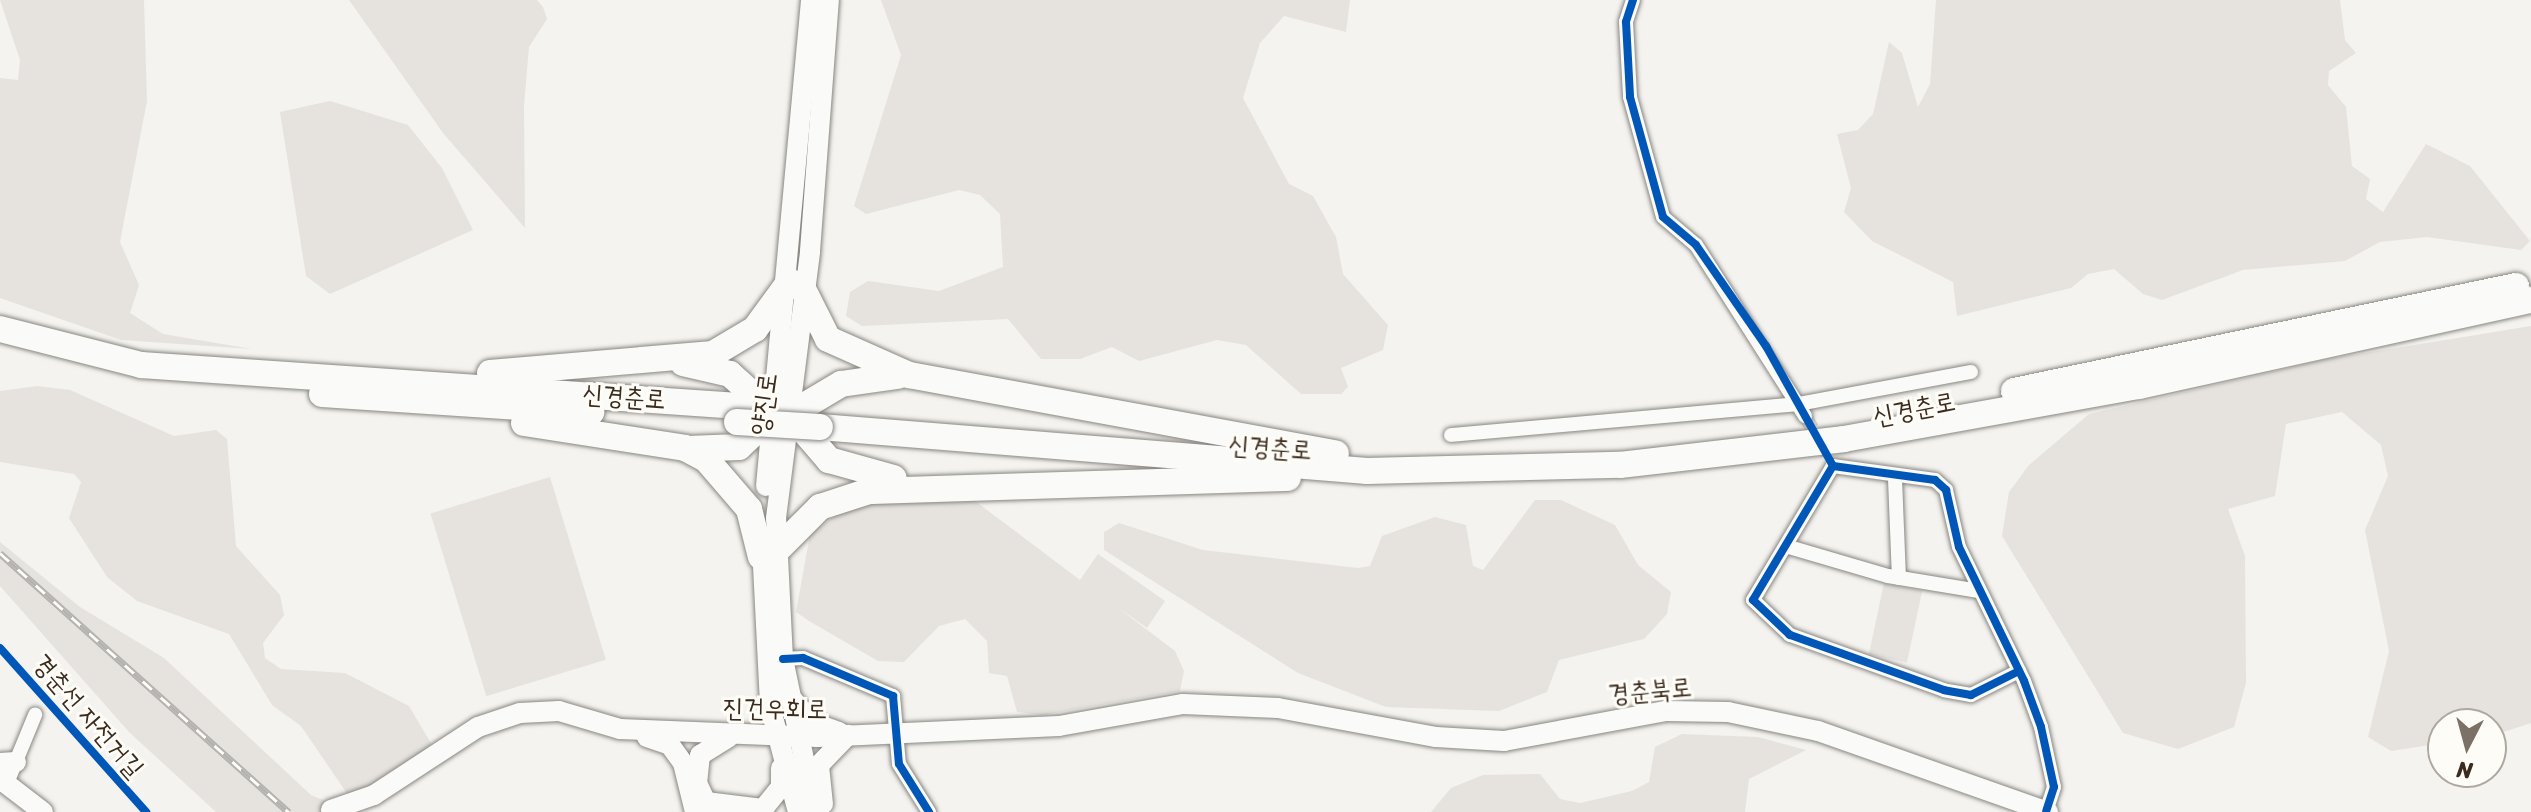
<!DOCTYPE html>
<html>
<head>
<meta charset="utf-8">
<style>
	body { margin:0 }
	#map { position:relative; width:2531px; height:812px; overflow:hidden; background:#f4f3ef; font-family:Sriracha,"Poor Story",sans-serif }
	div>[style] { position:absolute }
	.built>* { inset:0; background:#e6e3de; transform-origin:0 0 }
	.street-tunnel>* { height:14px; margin-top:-7px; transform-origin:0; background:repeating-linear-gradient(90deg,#cfcbc5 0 14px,transparent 0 21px) }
	.roads { filter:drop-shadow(0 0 2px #898681) drop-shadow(0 0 2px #898681) }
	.street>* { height:14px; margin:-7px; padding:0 7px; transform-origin:7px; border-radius:7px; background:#fafaf8 }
	.secondary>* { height:20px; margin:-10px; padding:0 10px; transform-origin:10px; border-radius:10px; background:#fafaf8 }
	.highway>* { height:26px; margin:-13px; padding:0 13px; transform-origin:13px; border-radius:13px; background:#fafaf8 }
	.rail>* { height:7px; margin-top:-3.5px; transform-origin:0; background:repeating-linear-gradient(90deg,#fdfcf7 0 12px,#b5b3b0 0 24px); box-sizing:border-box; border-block:2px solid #b5b3b0 }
	.bridges { filter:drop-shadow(0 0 2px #898681) drop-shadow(0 0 2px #898681) }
	.highway-bridge>* { height:26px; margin:-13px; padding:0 13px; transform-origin:13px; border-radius:13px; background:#fafaf8 }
	.cycleway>* { height:8px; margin:-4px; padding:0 4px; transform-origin:4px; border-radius:4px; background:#0057b8 }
	span { translate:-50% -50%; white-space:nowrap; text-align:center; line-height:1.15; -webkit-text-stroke:6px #fdfcf7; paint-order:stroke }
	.street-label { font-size:26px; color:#3b2a1e }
	.north { position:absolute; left:2427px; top:708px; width:80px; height:80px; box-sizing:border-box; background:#fdfcf7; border:2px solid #afa8a0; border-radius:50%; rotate:186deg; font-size:22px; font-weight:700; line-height:32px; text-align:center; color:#3b2a1e }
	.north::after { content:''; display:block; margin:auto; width:28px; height:36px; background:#7c7067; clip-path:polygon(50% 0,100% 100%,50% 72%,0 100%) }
</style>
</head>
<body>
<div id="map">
	<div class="built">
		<div style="clip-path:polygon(0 0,144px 0,147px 101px,120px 242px,139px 285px,130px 313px,163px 334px,252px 349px,121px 340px,0 298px,0 78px,18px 80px,20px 60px)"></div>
		<div style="clip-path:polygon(349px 0,537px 0,543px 7px,547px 19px,529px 47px,524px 106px,525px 228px,443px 133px)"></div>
		<div style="clip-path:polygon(881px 0,1350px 0,1346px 32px,1284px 16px,1260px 43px,1243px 98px,1289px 184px,1313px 196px,1336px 237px,1343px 274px,1388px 325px,1383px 350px,1341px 368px,1348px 387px,1341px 394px,1301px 394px,1246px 345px,1217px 340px,1139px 361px,1112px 347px,1080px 359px,1041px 359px,1008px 319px,862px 326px,846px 316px,850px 292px,868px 281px,939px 291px,1003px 267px,1000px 214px,980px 195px,959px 190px,866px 214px,854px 206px,901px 55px)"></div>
		<div style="clip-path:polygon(1936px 0,2340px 0,2345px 40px,2356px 53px,2329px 71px,2328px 85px,2346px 107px,2352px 166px,2370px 179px,2366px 199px,2383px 212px,2426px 144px,2470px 166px,2530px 241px,2521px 250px,2427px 237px,2380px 242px,2345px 261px,2243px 270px,2162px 300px,2143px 294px,2114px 269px,2088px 274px,2071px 288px,1957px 316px,1953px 282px,1872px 241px,1844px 212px,1851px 188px,1837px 134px,1858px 130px,1873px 114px,1889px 42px,1902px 53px,1918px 107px,1930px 84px)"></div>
		<div style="clip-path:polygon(330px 101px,408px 125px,442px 168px,473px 230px,330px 294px,306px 276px,280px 112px)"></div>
		<div style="clip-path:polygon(2531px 326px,2531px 723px,2491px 736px,2491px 724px,2443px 724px,2443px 743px,2391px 751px,2368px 737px,2389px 651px,2365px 530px,2388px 476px,2381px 445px,2342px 412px,2286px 424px,2275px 496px,2228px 509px,2245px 556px,2246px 683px,2234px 727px,2178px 749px,2123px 733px,2002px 536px,2009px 492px,2029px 465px,2089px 414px,2328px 359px)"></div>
		<div style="clip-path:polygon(37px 386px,70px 390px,174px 436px,216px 430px,227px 439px,236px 546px,280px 595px,284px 615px,263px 643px,265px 658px,281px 669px,345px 673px,409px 706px,432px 745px,374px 790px,348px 795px,301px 726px,272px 705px,229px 634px,137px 601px,107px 577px,69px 518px,81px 482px,74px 474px,0 462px,0 391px)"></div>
		<div style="left:550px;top:477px;width:191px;height:125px;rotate:73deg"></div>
		<div style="clip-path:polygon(1535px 500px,1561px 500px,1615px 525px,1638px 565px,1671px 592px,1667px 614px,1644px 639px,1559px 660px,1547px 692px,1499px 711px,1386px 707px,1298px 673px,1104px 550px,1104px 532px,1119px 523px,1203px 550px,1358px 568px,1370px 566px,1382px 536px,1435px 517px,1466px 525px,1473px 566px,1483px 570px)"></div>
		<div style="clip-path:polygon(856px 501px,975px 501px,1080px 580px,1098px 554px,1165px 601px,1147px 628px,1117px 607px,1175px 651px,1184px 671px,1180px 691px,1043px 715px,1017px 712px,1007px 676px,989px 673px,987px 641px,965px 619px,939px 626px,904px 662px,878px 661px,809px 621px,796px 612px,810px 534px)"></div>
		<div style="clip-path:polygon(0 542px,80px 607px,164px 658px,311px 795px,352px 812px,216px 812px,129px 732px,0 586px)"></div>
		<div style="left:1884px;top:583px;width:39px;height:73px;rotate:12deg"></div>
		<div style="clip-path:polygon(1682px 734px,1758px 737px,1806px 750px,1749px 779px,1745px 812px,1431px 812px,1451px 788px,1483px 775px,1540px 774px,1560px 799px,1580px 803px,1632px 791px,1649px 782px,1655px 747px)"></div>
	</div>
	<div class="street-tunnel">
		<div style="left:1805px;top:416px;width:44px;rotate:59.9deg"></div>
	</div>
	<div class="roads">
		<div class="street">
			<div style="left:1633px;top:0;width:23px;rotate:108deg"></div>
			<div style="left:1626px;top:22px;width:75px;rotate:86.9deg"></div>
			<div style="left:1630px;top:97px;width:124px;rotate:74.6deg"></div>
			<div style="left:1663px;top:217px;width:43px;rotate:40.3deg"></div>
			<div style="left:1696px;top:245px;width:203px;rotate:57.5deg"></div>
			<div style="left:1451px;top:435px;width:348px;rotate:-5.1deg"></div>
			<div style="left:1798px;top:404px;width:176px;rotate:-10.5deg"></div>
			<div style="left:1895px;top:479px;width:99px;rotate:87.7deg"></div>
			<div style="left:1789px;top:547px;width:103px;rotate:16.3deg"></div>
			<div style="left:1888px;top:576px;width:92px;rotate:9.4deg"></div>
			<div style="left:783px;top:659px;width:20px;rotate:-3deg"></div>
			<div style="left:803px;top:658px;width:98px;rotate:22.9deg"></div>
			<div style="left:893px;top:696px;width:68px;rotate:85deg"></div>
			<div style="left:899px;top:764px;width:57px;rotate:58deg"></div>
			<div style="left:2019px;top:671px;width:54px;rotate:153.4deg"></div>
			<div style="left:1971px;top:695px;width:27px;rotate:-170deg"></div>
			<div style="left:1944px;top:690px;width:164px;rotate:-160.3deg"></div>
			<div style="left:1790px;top:635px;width:51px;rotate:-136.6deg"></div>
			<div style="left:1753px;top:600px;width:156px;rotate:-59.2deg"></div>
			<div style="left:1833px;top:466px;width:103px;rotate:7.8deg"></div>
			<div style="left:1935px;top:480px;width:15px;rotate:42deg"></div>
			<div style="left:1946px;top:490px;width:58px;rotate:77.2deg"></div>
			<div style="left:1959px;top:547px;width:149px;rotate:64.1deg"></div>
			<div style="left:2024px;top:681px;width:49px;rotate:69.7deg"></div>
			<div style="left:2041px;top:727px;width:61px;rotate:77.8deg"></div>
			<div style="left:2054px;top:787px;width:25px;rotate:108deg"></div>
			<div style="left:7px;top:783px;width:74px;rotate:-67.6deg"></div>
		</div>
		<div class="secondary">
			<div style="left:766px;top:486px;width:488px;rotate:-84.7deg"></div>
			<div style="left:762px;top:546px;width:160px;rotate:87.1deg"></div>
			<div style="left:770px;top:706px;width:110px;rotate:75.2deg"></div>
			<div style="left:787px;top:693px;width:38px;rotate:50deg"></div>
			<div style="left:811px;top:722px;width:30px;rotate:20deg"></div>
			<div style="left:647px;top:737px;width:24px;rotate:19deg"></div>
			<div style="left:670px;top:745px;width:22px;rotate:54deg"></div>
			<div style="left:683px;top:763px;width:50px;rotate:76.2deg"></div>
			<div style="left:729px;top:737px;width:34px;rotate:148deg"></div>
			<div style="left:700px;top:755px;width:28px;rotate:96deg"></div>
			<div style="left:697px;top:783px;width:21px;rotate:65deg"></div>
			<div style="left:706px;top:802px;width:57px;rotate:7deg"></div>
			<div style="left:763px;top:809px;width:28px;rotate:-51deg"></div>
			<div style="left:781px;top:787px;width:19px;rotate:-90deg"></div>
			<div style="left:0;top:763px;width:16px;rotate:-4deg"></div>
			<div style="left:0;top:779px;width:54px;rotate:37.5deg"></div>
			<div style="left:823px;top:804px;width:39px;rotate:-96deg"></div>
			<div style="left:819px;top:765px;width:42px;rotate:-46deg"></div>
			<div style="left:331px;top:810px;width:46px;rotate:-19.2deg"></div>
			<div style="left:374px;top:795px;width:124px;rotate:-33.2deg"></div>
			<div style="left:478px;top:727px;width:44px;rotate:-18.4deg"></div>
			<div style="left:520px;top:713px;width:39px;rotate:-3deg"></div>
			<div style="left:559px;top:711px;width:64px;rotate:16.4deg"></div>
			<div style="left:620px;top:729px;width:198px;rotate:2.3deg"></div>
			<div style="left:818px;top:737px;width:241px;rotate:-2.6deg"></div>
			<div style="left:1059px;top:726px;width:126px;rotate:-10.1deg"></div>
			<div style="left:1183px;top:704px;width:95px;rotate:2.4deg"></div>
			<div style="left:1278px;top:708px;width:161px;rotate:10.4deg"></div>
			<div style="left:1436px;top:737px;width:68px;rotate:3.4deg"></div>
			<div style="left:1504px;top:741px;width:165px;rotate:-10.5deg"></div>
			<div style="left:1666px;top:711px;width:62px;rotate:0.9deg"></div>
			<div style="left:1728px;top:712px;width:92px;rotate:11.9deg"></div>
			<div style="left:1818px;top:731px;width:244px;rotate:19.4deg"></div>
			<div style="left:815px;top:812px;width:156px;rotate:-101.8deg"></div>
			<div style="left:783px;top:659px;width:141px;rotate:-92.8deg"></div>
			<div style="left:776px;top:518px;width:269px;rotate:-82.7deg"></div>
			<div style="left:810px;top:251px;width:252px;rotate:-85.7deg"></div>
		</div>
		<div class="highway">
			<div style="left:805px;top:293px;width:51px;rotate:63.4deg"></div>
			<div style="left:828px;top:339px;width:89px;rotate:24deg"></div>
			<div style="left:909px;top:375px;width:434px;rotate:10.4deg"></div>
			<div style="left:0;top:329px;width:146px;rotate:14.3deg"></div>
			<div style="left:141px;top:365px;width:599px;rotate:3.92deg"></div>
			<div style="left:683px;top:363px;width:48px;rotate:13.2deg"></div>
			<div style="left:730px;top:374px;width:59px;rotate:42.3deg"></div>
			<div style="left:774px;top:414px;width:15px;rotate:4deg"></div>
			<div style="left:789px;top:415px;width:61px;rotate:-30.8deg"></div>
			<div style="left:841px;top:384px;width:57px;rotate:-8.1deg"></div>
			<div style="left:490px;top:373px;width:224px;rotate:-4.9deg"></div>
			<div style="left:713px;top:354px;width:49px;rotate:-30.8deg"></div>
			<div style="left:755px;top:329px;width:59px;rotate:-53.9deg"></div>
			<div style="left:2014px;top:391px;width:513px;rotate:-11.81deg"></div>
			<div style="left:322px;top:394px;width:270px;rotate:3.8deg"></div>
			<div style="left:792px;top:417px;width:57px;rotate:49.3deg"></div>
			<div style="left:829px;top:460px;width:67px;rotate:15.5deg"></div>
			<div style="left:524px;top:423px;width:163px;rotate:8.8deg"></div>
			<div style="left:685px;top:448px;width:24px;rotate:28deg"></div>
			<div style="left:706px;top:459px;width:66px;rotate:49.3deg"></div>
			<div style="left:749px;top:509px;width:49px;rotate:76deg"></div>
			<div style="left:820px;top:427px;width:549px;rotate:4.6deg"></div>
			<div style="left:1367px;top:471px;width:253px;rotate:-1.4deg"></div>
			<div style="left:1620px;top:465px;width:226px;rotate:-6.6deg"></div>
			<div style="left:1844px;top:439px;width:300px;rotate:-10.2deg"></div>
			<div style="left:2139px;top:386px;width:401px;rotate:-12.4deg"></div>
			<div style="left:688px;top:449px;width:51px;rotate:-2.2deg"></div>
			<div style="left:739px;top:447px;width:48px;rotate:-43.3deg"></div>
			<div style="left:777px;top:550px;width:61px;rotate:-45deg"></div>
			<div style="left:820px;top:507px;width:52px;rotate:-18.1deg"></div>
			<div style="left:869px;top:491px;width:419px;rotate:-1.8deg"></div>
		</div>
	</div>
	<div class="rail">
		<div style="left:0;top:553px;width:388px;rotate:41.9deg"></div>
	</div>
	<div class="bridges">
		<div class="highway-bridge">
			<div style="left:737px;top:422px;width:83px;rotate:3.4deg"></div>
		</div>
	</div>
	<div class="cycleway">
		<div style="left:1633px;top:0;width:23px;rotate:108deg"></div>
		<div style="left:1626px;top:22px;width:75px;rotate:86.9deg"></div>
		<div style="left:1630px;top:97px;width:124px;rotate:74.6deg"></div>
		<div style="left:1663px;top:217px;width:43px;rotate:40.3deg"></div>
		<div style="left:1696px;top:245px;width:123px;rotate:55.3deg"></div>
		<div style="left:1766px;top:346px;width:137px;rotate:60.8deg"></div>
		<div style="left:0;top:648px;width:220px;rotate:48.3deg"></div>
		<div style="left:783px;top:659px;width:20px;rotate:-3deg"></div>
		<div style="left:803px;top:658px;width:98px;rotate:22.9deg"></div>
		<div style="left:893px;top:696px;width:68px;rotate:85deg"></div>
		<div style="left:899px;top:764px;width:57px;rotate:58deg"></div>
		<div style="left:2019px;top:671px;width:54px;rotate:153.4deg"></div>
		<div style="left:1971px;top:695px;width:27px;rotate:-170deg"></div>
		<div style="left:1944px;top:690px;width:164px;rotate:-160.3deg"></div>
		<div style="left:1790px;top:635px;width:51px;rotate:-136.6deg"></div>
		<div style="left:1753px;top:600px;width:156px;rotate:-59.2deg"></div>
		<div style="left:1833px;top:466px;width:103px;rotate:7.8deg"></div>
		<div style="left:1935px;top:480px;width:15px;rotate:42deg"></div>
		<div style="left:1946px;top:490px;width:58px;rotate:77.2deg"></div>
		<div style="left:1959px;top:547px;width:149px;rotate:64.1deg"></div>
		<div style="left:2024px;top:681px;width:49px;rotate:69.7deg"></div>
		<div style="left:2041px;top:727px;width:61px;rotate:77.8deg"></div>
		<div style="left:2054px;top:787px;width:25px;rotate:108deg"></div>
	</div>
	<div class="street-label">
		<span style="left:624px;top:397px;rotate:4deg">신경춘로</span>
		<span style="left:764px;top:404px;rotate:-82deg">양진로</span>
		<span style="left:1914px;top:409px;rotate:-11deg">신경춘로</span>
		<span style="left:1270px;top:448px;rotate:4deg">신경춘로</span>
		<span style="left:1650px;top:691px;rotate:-5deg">경춘북로</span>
		<span style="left:775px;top:709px;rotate:1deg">진건우회로</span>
		<span style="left:88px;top:716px;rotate:49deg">경춘선 자전거길</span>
	</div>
	<div class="north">N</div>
</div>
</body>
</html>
